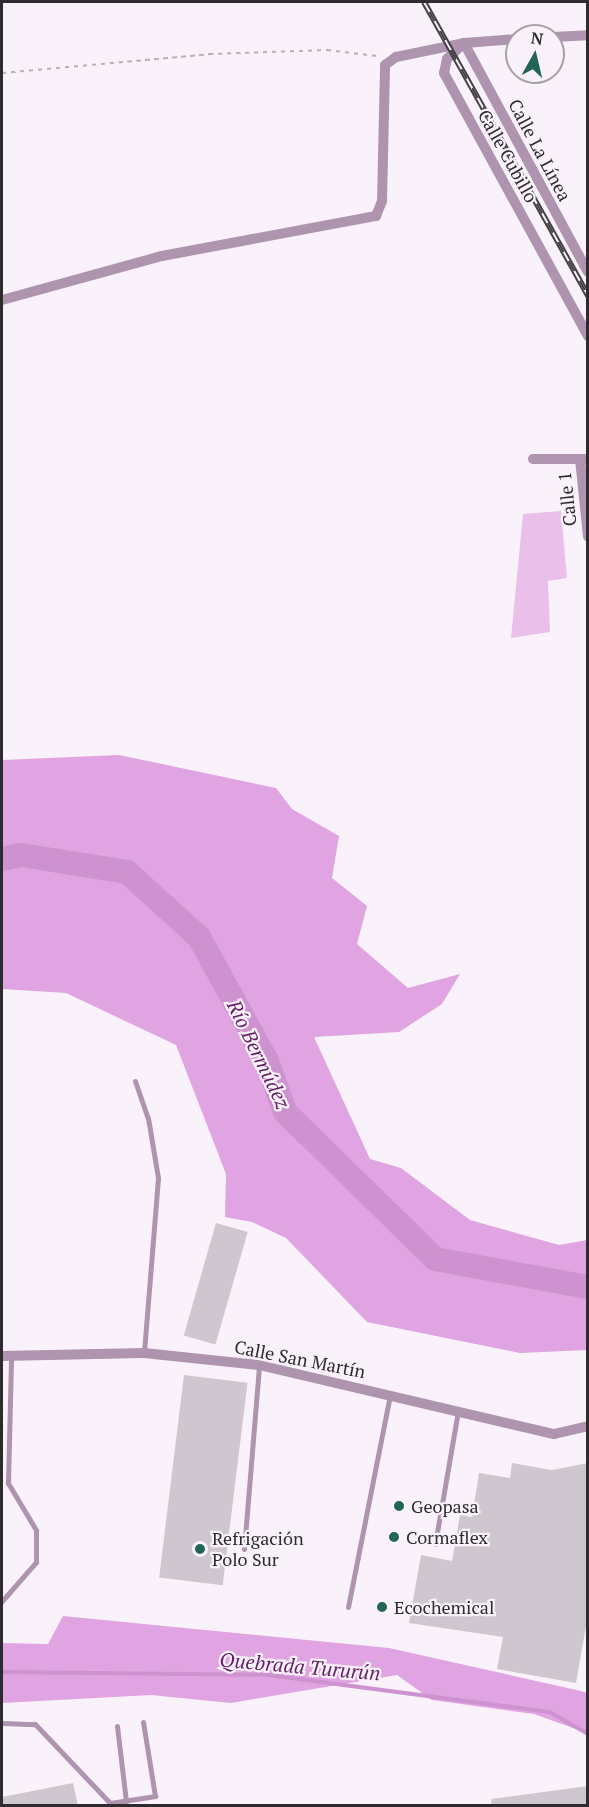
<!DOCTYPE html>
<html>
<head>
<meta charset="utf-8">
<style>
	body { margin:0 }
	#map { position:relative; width:589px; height:1807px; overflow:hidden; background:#faf2fa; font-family:"PT Serif",serif }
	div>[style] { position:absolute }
	.green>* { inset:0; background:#eac0eb }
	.forest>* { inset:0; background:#e0a4e2 }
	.stream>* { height:4px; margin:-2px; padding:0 2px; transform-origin:2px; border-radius:2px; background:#cd92cf }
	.river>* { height:24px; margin:-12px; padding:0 12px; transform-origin:12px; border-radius:12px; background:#cd92cf }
	.building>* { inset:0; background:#cfc7cf; transform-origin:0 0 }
	.path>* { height:2px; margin-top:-1px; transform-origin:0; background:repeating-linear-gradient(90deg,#b8b1b8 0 4.5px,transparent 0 9px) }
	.service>* { height:5px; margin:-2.5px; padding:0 2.5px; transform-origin:2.5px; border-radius:2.5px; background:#ae94ae }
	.minor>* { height:10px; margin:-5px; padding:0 5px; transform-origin:5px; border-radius:5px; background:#ae94ae }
	.rail>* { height:6px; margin-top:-3px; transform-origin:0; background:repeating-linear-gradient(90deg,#faf2fa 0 11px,#444144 0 22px); box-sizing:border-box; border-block:2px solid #444144 }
	.dots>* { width:16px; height:16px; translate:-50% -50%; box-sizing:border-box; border:3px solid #faf2fa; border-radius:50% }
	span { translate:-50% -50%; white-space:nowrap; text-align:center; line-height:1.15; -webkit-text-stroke:4.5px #faf2fa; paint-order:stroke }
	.street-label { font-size:18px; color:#2e2b2e }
	.poi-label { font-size:18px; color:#2e2b2e }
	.left { translate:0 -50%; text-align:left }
	.water-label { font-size:20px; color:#641e68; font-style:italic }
	.frame { position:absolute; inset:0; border:3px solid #2e2b2e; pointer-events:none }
	.north { position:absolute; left:505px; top:24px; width:60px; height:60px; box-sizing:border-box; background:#faf2fa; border:2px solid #a8a2a8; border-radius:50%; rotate:8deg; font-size:16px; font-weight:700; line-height:24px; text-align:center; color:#2e2b2e }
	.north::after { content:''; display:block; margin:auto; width:21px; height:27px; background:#226556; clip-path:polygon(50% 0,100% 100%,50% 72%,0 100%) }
</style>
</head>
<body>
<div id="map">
	<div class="green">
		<div style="clip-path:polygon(561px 511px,567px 578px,548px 581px,550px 632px,511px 638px,523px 514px)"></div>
	</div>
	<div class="forest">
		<div style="clip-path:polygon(119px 755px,276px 788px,292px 809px,339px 836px,332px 878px,367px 906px,357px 944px,408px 988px,460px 974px,442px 1004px,399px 1032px,314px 1037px,370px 1159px,401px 1168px,470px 1220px,559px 1245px,587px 1240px,587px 1350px,520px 1353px,367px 1322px,286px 1238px,252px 1222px,225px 1217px,226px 1174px,176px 1045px,66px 993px,2px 989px,2px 760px)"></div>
		<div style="clip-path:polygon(63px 1616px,389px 1648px,581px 1691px,587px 1693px,587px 1733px,534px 1714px,432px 1700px,397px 1675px,231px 1703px,151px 1695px,2px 1703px,2px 1643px,48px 1644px)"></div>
	</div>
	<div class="stream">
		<div style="left:2px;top:1672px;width:266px;rotate:0.6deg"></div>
		<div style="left:268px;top:1675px;width:284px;rotate:7.5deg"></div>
		<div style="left:550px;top:1712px;width:44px;rotate:30.1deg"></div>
	</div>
	<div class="river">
		<div style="left:2px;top:859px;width:19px;rotate:-12deg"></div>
		<div style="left:21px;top:855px;width:107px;rotate:9.1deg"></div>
		<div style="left:127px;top:872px;width:97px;rotate:42.1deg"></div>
		<div style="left:199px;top:937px;width:141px;rotate:61.3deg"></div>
		<div style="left:267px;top:1061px;width:54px;rotate:70.6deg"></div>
		<div style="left:285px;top:1112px;width:210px;rotate:44.4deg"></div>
		<div style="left:435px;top:1259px;width:156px;rotate:10.4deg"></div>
	</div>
	<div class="building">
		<div style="left:216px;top:1223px;width:33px;height:117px;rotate:16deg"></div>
		<div style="left:184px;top:1375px;width:64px;height:204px;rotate:7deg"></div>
		<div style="clip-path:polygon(512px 1463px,552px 1470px,588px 1463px,588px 1615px,576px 1683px,497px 1669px,503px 1637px,409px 1623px,421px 1555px,452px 1561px,460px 1515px,472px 1517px,479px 1473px,510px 1478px)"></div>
		<div style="clip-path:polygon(73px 1783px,78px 1806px,2px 1806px,2px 1797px)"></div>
		<div style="clip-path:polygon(588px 1786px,588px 1806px,492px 1806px,491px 1799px)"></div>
	</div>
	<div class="path">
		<div style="left:2px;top:73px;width:208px;rotate:-5.2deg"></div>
		<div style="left:209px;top:54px;width:118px;rotate:-1.9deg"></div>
		<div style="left:327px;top:50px;width:50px;rotate:6.8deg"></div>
	</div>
	<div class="service">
		<div style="left:135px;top:1081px;width:39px;rotate:71deg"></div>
		<div style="left:148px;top:1118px;width:61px;rotate:80.5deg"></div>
		<div style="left:158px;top:1178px;width:176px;rotate:94.6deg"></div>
		<div style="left:435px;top:1544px;width:135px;rotate:-80.2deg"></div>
		<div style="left:244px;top:1549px;width:184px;rotate:-85.3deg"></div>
		<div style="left:2px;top:1601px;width:52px;rotate:-48.9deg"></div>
		<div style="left:36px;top:1562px;width:32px;rotate:-90deg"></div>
		<div style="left:36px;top:1530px;width:55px;rotate:-120.8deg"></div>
		<div style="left:8px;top:1483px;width:127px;rotate:-88.6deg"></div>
		<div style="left:348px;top:1607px;width:216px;rotate:-78.8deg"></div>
		<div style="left:2px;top:1723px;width:33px;rotate:2deg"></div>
		<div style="left:35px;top:1724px;width:109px;rotate:46.5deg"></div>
		<div style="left:110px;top:1803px;width:46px;rotate:-8.8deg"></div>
		<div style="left:155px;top:1796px;width:75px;rotate:-99.2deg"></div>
		<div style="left:117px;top:1726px;width:76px;rotate:83.2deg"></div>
	</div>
	<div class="minor">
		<div style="left:553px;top:37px;width:35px;rotate:-3deg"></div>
		<div style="left:517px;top:39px;width:53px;rotate:175.7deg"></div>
		<div style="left:464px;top:43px;width:23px;rotate:137deg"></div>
		<div style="left:447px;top:59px;width:14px;rotate:102deg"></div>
		<div style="left:444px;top:73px;width:300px;rotate:61.3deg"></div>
		<div style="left:2px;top:300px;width:166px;rotate:-15.4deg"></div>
		<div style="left:162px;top:256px;width:218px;rotate:-10.6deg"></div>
		<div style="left:376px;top:216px;width:16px;rotate:-68deg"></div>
		<div style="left:382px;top:201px;width:136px;rotate:-88.7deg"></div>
		<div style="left:385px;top:65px;width:14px;rotate:-36deg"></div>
		<div style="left:396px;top:57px;width:69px;rotate:-11.6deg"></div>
		<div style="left:464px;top:43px;width:260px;rotate:61.6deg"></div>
		<div style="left:533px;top:459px;width:55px"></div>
		<div style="left:580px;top:459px;width:78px;rotate:84.1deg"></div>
		<div style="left:2px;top:1356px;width:142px;rotate:-1.2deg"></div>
		<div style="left:144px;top:1353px;width:116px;rotate:6deg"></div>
		<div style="left:259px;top:1365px;width:303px;rotate:13.2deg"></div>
		<div style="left:554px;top:1434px;width:35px;rotate:-13deg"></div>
	</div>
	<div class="rail">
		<div style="left:424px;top:2px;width:337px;rotate:60.8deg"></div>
	</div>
	<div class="dots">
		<div style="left:399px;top:1506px;background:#226556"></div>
		<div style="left:394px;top:1537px;background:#226556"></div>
		<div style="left:200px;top:1549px;background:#226556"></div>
		<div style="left:382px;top:1607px;background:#226556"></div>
	</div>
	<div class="street-label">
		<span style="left:540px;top:150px;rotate:62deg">Calle La Línea</span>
		<span style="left:508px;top:156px;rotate:61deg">Calle Cubillo</span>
		<span style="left:567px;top:499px;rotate:-96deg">Calle 1</span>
		<span style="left:300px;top:1359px;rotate:11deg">Calle San Martín</span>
	</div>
	<div class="poi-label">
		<span class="left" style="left:411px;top:1506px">Geopasa</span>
		<span class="left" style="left:406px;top:1537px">Cormaflex</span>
		<span class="left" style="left:212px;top:1549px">Refrigación<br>Polo Sur</span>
		<span class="left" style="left:394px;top:1607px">Ecochemical</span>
	</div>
	<div class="water-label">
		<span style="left:259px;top:1054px;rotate:64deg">Río Bermúdez</span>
		<span style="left:300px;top:1666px;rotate:5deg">Quebrada Tururún</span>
	</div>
	<div class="frame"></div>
	<div class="north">N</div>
</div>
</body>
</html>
